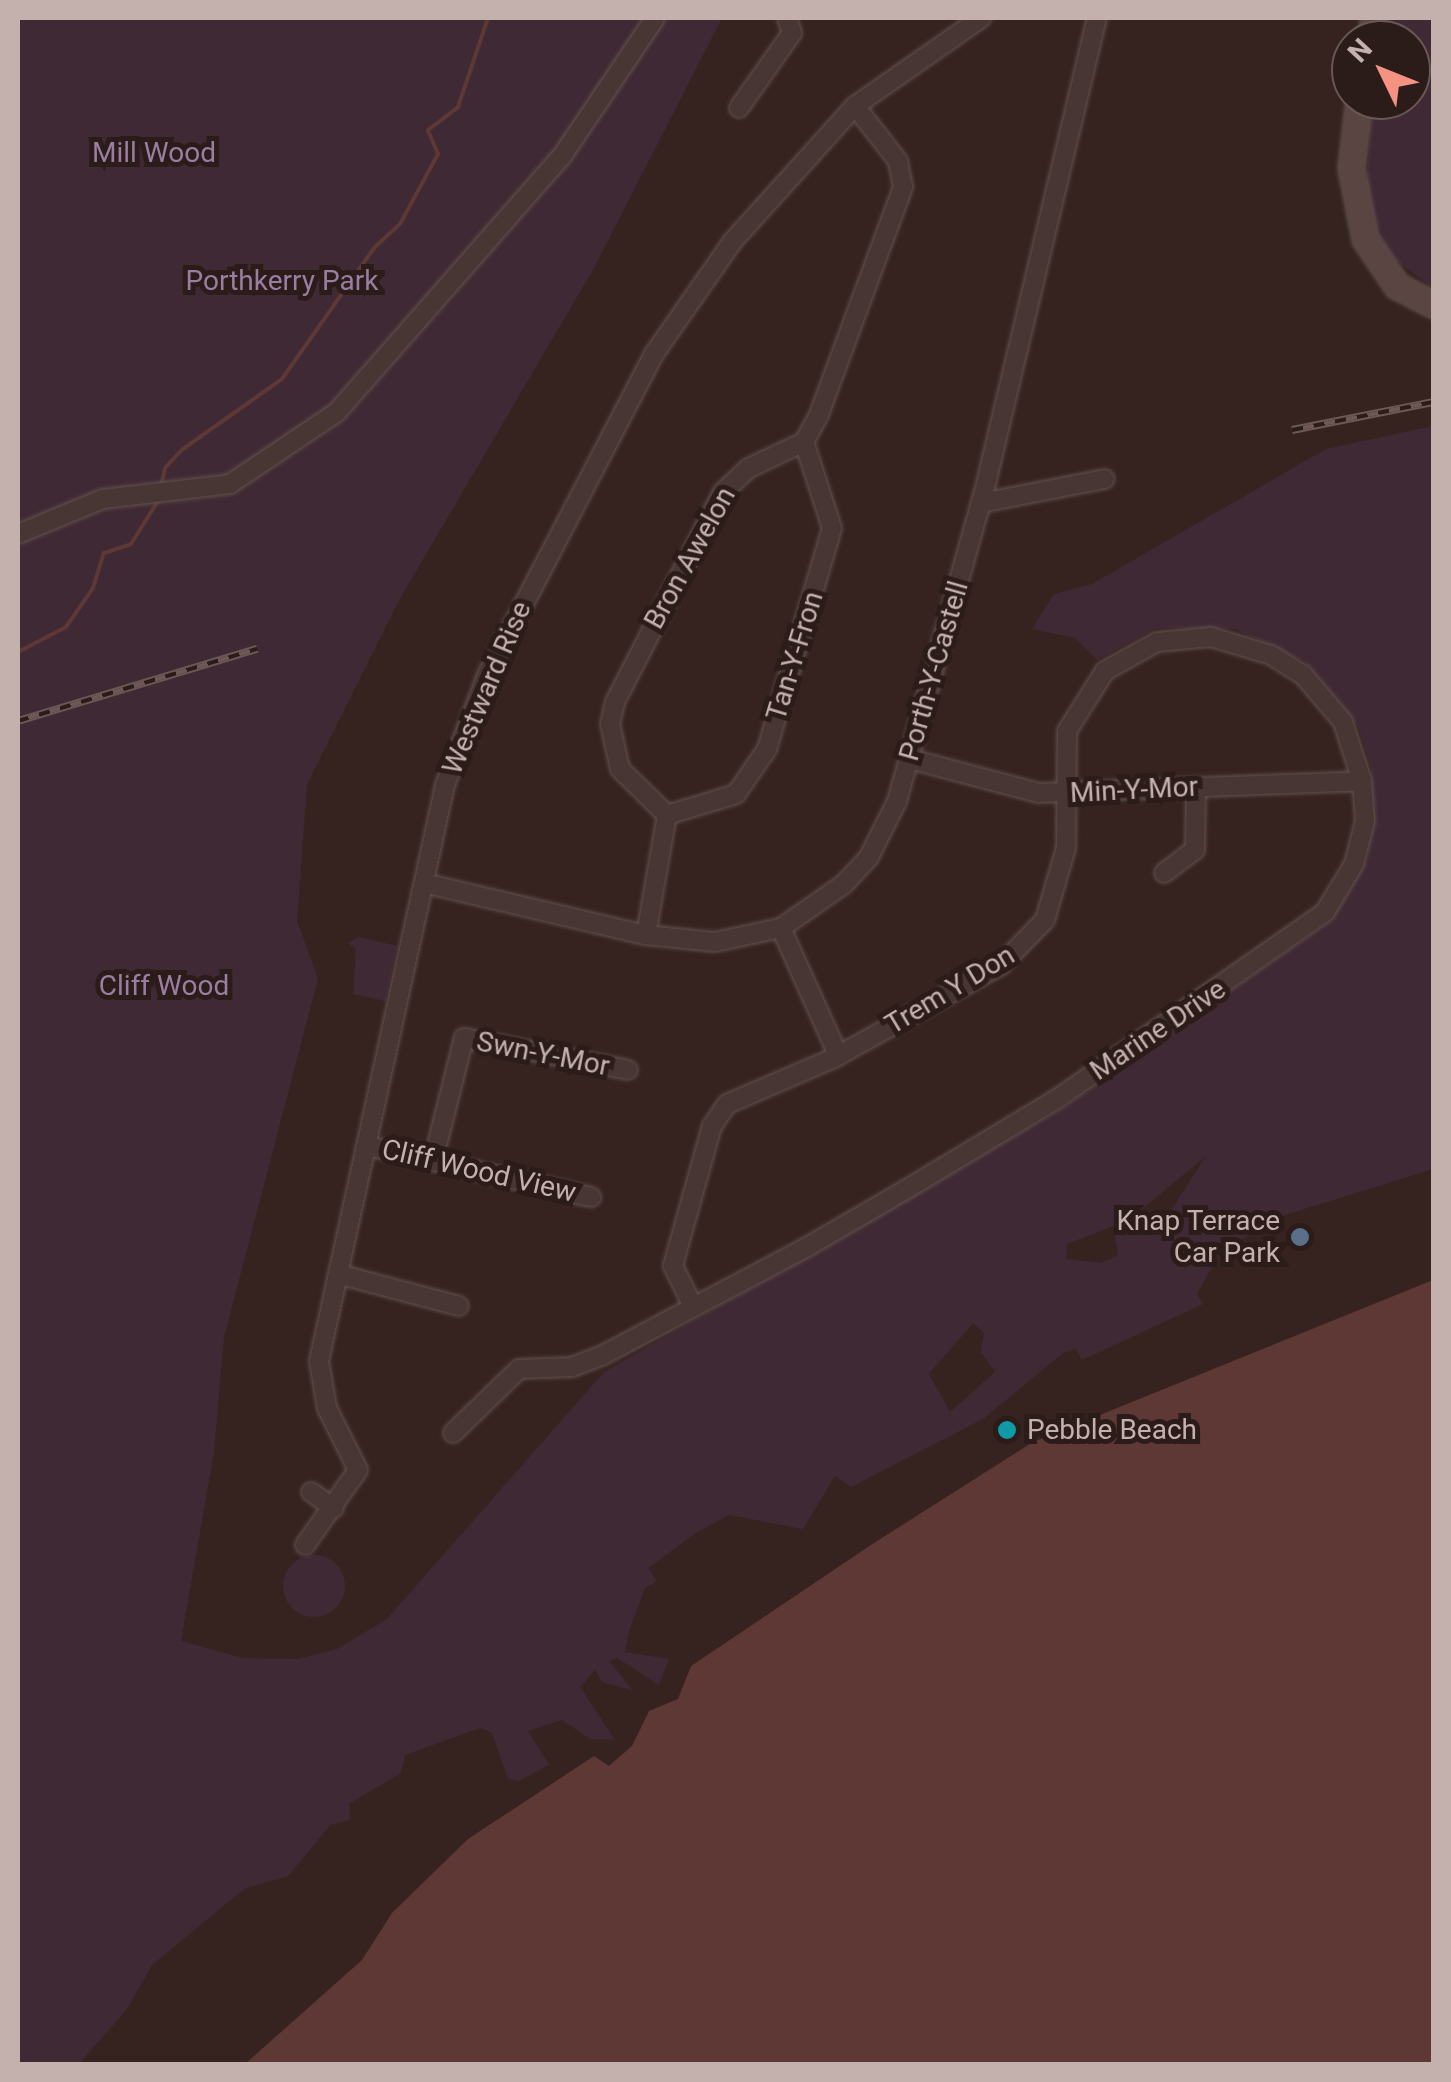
<!DOCTYPE html>
<html>
<head>
<meta charset="utf-8">
<style>
	body { margin:0 }
	#map { position:relative; width:1451px; height:2082px; overflow:hidden; background:#362320; font-family:Roboto,sans-serif }
	div>[style] { position:absolute }
	.green>* { inset:0; background:#3f2934 }
	.round { border-radius:50% }
	.water>* { inset:0; background:#5d3834 }
	.stream>* { height:4px; margin:-2px; padding:0 2px; transform-origin:2px; border-radius:2px; background:#5d3834 }
	.roads { filter:drop-shadow(0 0 2px #62514e) drop-shadow(0 0 2px #62514e) }
	.street>* { height:18px; margin:-9px; padding:0 9px; transform-origin:9px; border-radius:9px; background:#473634 }
	.secondary>* { height:25px; margin:-12.5px; padding:0 12.5px; transform-origin:12.5px; border-radius:12.5px; background:#5a4542 }
	.rail>* { height:8px; margin-top:-4px; transform-origin:0; background:repeating-linear-gradient(90deg,#2b1b19 0 11px,#6e5856 0 22px); box-sizing:border-box; border-block:2px solid #6e5856 }
	.dots>* { width:28px; height:28px; translate:-50% -50%; box-sizing:border-box; border:5px solid #2b1b19; border-radius:50% }
	span { translate:-50% -50%; white-space:nowrap; text-align:center; line-height:1.15; -webkit-text-stroke:10px #2b1b19; paint-order:stroke }
	.park-label { font-size:28px; color:#9a7da3 }
	.street-label { font-size:28px; color:#c4b1ae }
	.poi-label { font-size:28px; color:#c4b1ae }
	.right { translate:-100% -50%; text-align:right }
	.left { translate:0 -50%; text-align:left }
	.frame { position:absolute; inset:0; border:20px solid #c4b1ae; pointer-events:none }
	.north { position:absolute; left:1331px; top:20px; width:100px; height:100px; box-sizing:border-box; background:#2b1b19; border:2px solid #685755; border-radius:50%; rotate:313deg; font-size:28px; font-weight:700; line-height:40px; text-align:center; color:#c4b1ae }
	.north::after { content:''; display:block; margin:auto; width:35px; height:45px; background:#f59282; clip-path:polygon(50% 0,100% 100%,50% 72%,0 100%) }
</style>
</head>
<body>
<div id="map">
	<div class="green">
		<div style="clip-path:polygon(evenodd,18px 18px,722px 18px,594px 268px,398px 602px,307px 784px,297px 921px,318px 979px,224px 1337px,214px 1452px,181px 1641px,243px 1658px,298px 1659px,337px 1649px,387px 1619px,604px 1372px,1062px 1109px,1329px 922px,1368px 857px,1371px 767px,1359px 727px,1304px 661px,1235px 629px,1156px 628px,1097px 660px,1075px 638px,1032px 629px,1054px 594px,1092px 584px,1326px 449px,1433px 426px,1433px 1169px,1285px 1215px,1221px 1251px,1197px 1294px,1203px 1304px,1082px 1360px,1076px 1349px,1063px 1353px,983px 1419px,851px 1487px,835px 1476px,803px 1529px,729px 1515px,696px 1533px,648px 1568px,657px 1581px,645px 1588px,629px 1631px,625px 1652px,669px 1659px,659px 1685px,617px 1658px,609px 1661px,633px 1691px,602px 1682px,595px 1670px,580px 1687px,615px 1740px,590px 1739px,562px 1720px,528px 1731px,549px 1765px,519px 1781px,508px 1779px,492px 1733px,480px 1728px,405px 1755px,401px 1773px,349px 1804px,350px 1820px,330px 1825px,288px 1876px,244px 1889px,152px 1965px,127px 2009px,79px 2064px,18px 2064px,18px 18px,1206px 1156px,1170px 1212px,1138px 1232px,1115px 1235px,1118px 1255px,1101px 1263px,1066px 1259px,1067px 1244px,1129px 1220px,1206px 1156px,18px 18px,973px 1323px,984px 1333px,981px 1352px,995px 1372px,950px 1412px,929px 1374px,973px 1323px)"></div>
		<div style="clip-path:polygon(1387px 18px,1433px 18px,1433px 288px,1385px 252px,1365px 199px,1373px 100px,1411px 100px,1411px 40px,1383px 40px)"></div>
		<div style="clip-path:polygon(359px 937px,397px 946px,385px 1001px,353px 994px,356px 949px,348px 943px)"></div>
		<div class="round" style="left:283px;top:1555px;width:62px;height:62px"></div>
	</div>
	<div class="water">
		<div style="clip-path:polygon(1433px 1280px,1433px 2064px,245px 2064px,362px 1960px,392px 1913px,468px 1839px,594px 1756px,609px 1766px,632px 1746px,649px 1711px,678px 1699px,691px 1666px,874px 1543px,1033px 1442px)"></div>
	</div>
	<div class="stream">
		<div style="left:161px;top:487px;width:19px;rotate:-78deg"></div>
		<div style="left:165px;top:468px;width:26px;rotate:-47deg"></div>
		<div style="left:183px;top:449px;width:121px;rotate:-35.3deg"></div>
		<div style="left:282px;top:379px;width:160px;rotate:-54.9deg"></div>
		<div style="left:374px;top:248px;width:35px;rotate:-43deg"></div>
		<div style="left:400px;top:224px;width:80px;rotate:-61.5deg"></div>
		<div style="left:438px;top:154px;width:26px;rotate:-113deg"></div>
		<div style="left:428px;top:130px;width:38px;rotate:-37deg"></div>
		<div style="left:458px;top:107px;width:94px;rotate:-71.4deg"></div>
		<div style="left:18px;top:652px;width:54px;rotate:-27.5deg"></div>
		<div style="left:66px;top:627px;width:47px;rotate:-55.3deg"></div>
		<div style="left:93px;top:588px;width:37px;rotate:-73deg"></div>
		<div style="left:104px;top:553px;width:28px;rotate:-18deg"></div>
		<div style="left:131px;top:544px;width:51px;rotate:-57.9deg"></div>
	</div>
	<div class="roads">
		<div class="street">
			<div style="left:739px;top:108px;width:92px;rotate:-54.8deg"></div>
			<div style="left:792px;top:33px;width:16px;rotate:-108deg"></div>
			<div style="left:981px;top:503px;width:126px;rotate:-11deg"></div>
			<div style="left:18px;top:534px;width:92px;rotate:-22.4deg"></div>
			<div style="left:103px;top:499px;width:128px;rotate:-6.7deg"></div>
			<div style="left:230px;top:484px;width:129px;rotate:-33.9deg"></div>
			<div style="left:337px;top:412px;width:341px;rotate:-48.7deg"></div>
			<div style="left:562px;top:156px;width:166px;rotate:-56deg"></div>
			<div style="left:910px;top:759px;width:133px;rotate:14.8deg"></div>
			<div style="left:1039px;top:793px;width:323px;rotate:-2.1deg"></div>
			<div style="left:667px;top:815px;width:72px;rotate:-16.9deg"></div>
			<div style="left:736px;top:794px;width:55px;rotate:-55.4deg"></div>
			<div style="left:767px;top:749px;width:230px;rotate:-73.6deg"></div>
			<div style="left:832px;top:528px;width:90px;rotate:-108deg"></div>
			<div style="left:1164px;top:873px;width:39px;rotate:-37deg"></div>
			<div style="left:1195px;top:850px;width:62px;rotate:-89.1deg"></div>
			<div style="left:428px;top:884px;width:224px;rotate:13.2deg"></div>
			<div style="left:646px;top:935px;width:69px;rotate:5.8deg"></div>
			<div style="left:715px;top:942px;width:67px;rotate:-12deg"></div>
			<div style="left:781px;top:928px;width:77px;rotate:-34.9deg"></div>
			<div style="left:844px;top:884px;width:37px;rotate:-47deg"></div>
			<div style="left:869px;top:857px;width:63px;rotate:-63.4deg"></div>
			<div style="left:897px;top:801px;width:317px;rotate:-74.3deg"></div>
			<div style="left:983px;top:496px;width:491px;rotate:-76.6deg"></div>
			<div style="left:781px;top:928px;width:139px;rotate:65.8deg"></div>
			<div style="left:646px;top:935px;width:122px;rotate:-80.1deg"></div>
			<div style="left:667px;top:815px;width:66px;rotate:-135.6deg"></div>
			<div style="left:620px;top:769px;width:46px;rotate:-102.5deg"></div>
			<div style="left:610px;top:724px;width:23px;rotate:-77deg"></div>
			<div style="left:615px;top:702px;width:236px;rotate:-62.8deg"></div>
			<div style="left:723px;top:492px;width:35px;rotate:-43deg"></div>
			<div style="left:749px;top:468px;width:61px;rotate:-25.3deg"></div>
			<div style="left:804px;top:442px;width:29px;rotate:-61deg"></div>
			<div style="left:818px;top:417px;width:245px;rotate:-69.7deg"></div>
			<div style="left:903px;top:187px;width:26px;rotate:-101deg"></div>
			<div style="left:898px;top:161px;width:70px;rotate:-128deg"></div>
			<div style="left:368px;top:1146px;width:229px;rotate:12.9deg"></div>
			<div style="left:433px;top:1161px;width:127px;rotate:-75.9deg"></div>
			<div style="left:464px;top:1038px;width:167px;rotate:11deg"></div>
			<div style="left:338px;top:1274px;width:125px;rotate:14.8deg"></div>
			<div style="left:453px;top:1433px;width:92px;rotate:-44.1deg"></div>
			<div style="left:519px;top:1369px;width:53px;rotate:-2.2deg"></div>
			<div style="left:572px;top:1367px;width:33px;rotate:-21deg"></div>
			<div style="left:603px;top:1355px;width:231px;rotate:-27.9deg"></div>
			<div style="left:807px;top:1247px;width:116px;rotate:-30.1deg"></div>
			<div style="left:907px;top:1189px;width:175px;rotate:-31deg"></div>
			<div style="left:1057px;top:1099px;width:327px;rotate:-34.9deg"></div>
			<div style="left:1325px;top:912px;width:56px;rotate:-58.9deg"></div>
			<div style="left:1354px;top:864px;width:44px;rotate:-75.7deg"></div>
			<div style="left:1365px;top:821px;width:40px;rotate:-94.3deg"></div>
			<div style="left:1362px;top:781px;width:62px;rotate:-107.9deg"></div>
			<div style="left:1343px;top:722px;width:62px;rotate:-130.4deg"></div>
			<div style="left:1303px;top:675px;width:38px;rotate:-148deg"></div>
			<div style="left:1271px;top:655px;width:63px;rotate:-163.3deg"></div>
			<div style="left:1211px;top:637px;width:54px;rotate:174.7deg"></div>
			<div style="left:1157px;top:642px;width:60px;rotate:150.9deg"></div>
			<div style="left:1105px;top:671px;width:71px;rotate:122.3deg"></div>
			<div style="left:1067px;top:731px;width:117px;rotate:90.5deg"></div>
			<div style="left:1066px;top:848px;width:75px;rotate:106.3deg"></div>
			<div style="left:1045px;top:920px;width:63px;rotate:134.4deg"></div>
			<div style="left:1001px;top:965px;width:191px;rotate:150.9deg"></div>
			<div style="left:834px;top:1058px;width:116px;rotate:156.7deg"></div>
			<div style="left:727px;top:1104px;width:27px;rotate:124deg"></div>
			<div style="left:712px;top:1126px;width:145px;rotate:105.6deg"></div>
			<div style="left:673px;top:1266px;width:45px;rotate:63.4deg"></div>
			<div style="left:311px;top:1492px;width:28px;rotate:35deg"></div>
			<div style="left:305px;top:1545px;width:92px;rotate:-54.8deg"></div>
			<div style="left:358px;top:1470px;width:69px;rotate:-116.6deg"></div>
			<div style="left:327px;top:1408px;width:48px;rotate:-99.7deg"></div>
			<div style="left:319px;top:1361px;width:590px;rotate:-77.66deg"></div>
			<div style="left:445px;top:785px;width:120px;rotate:-69deg"></div>
			<div style="left:488px;top:673px;width:360px;rotate:-62.5deg"></div>
			<div style="left:654px;top:354px;width:136px;rotate:-55.1deg"></div>
			<div style="left:732px;top:242px;width:183px;rotate:-47.9deg"></div>
			<div style="left:855px;top:106px;width:154px;rotate:-34.9deg"></div>
		</div>
		<div class="secondary">
			<div style="left:1370px;top:40px;width:22px;rotate:-80deg"></div>
			<div style="left:1359px;top:100px;width:68px;rotate:96.7deg"></div>
			<div style="left:1351px;top:168px;width:72px;rotate:78.8deg"></div>
			<div style="left:1365px;top:239px;width:57px;rotate:55.8deg"></div>
			<div style="left:1397px;top:286px;width:42px;rotate:27.2deg"></div>
		</div>
	</div>
	<div class="rail">
		<div style="left:1292px;top:430px;width:145px;rotate:-11.2deg"></div>
		<div style="left:18px;top:721px;width:250px;rotate:-16.8deg"></div>
	</div>
	<div class="dots">
		<div style="left:1300px;top:1237px;background:#5c6f8a"></div>
		<div style="left:1007px;top:1430px;background:#0f9aa8"></div>
	</div>
	<div class="park-label">
		<span style="left:154px;top:153px">Mill Wood</span>
		<span style="left:282px;top:281px">Porthkerry Park</span>
		<span style="left:164px;top:986px">Cliff Wood</span>
	</div>
	<div class="street-label">
		<span style="left:690px;top:558px;rotate:-61deg">Bron Awelon</span>
		<span style="left:795px;top:656px;rotate:-73deg">Tan-Y-Fron</span>
		<span style="left:934px;top:671px;rotate:-74deg">Porth-Y-Castell</span>
		<span style="left:487px;top:688px;rotate:-67deg">Westward Rise</span>
		<span style="left:1134px;top:790px;rotate:-3deg">Min-Y-Mor</span>
		<span style="left:950px;top:990px;rotate:-31deg">Trem Y Don</span>
		<span style="left:1158px;top:1030px;rotate:-34deg">Marine Drive</span>
		<span style="left:543px;top:1054px;rotate:11deg">Swn-Y-Mor</span>
		<span style="left:479px;top:1171px;rotate:13deg">Cliff Wood View</span>
	</div>
	<div class="poi-label">
		<span class="right" style="left:1280px;top:1237px">Knap Terrace<br>Car Park</span>
		<span class="left" style="left:1027px;top:1430px">Pebble Beach</span>
	</div>
	<div class="frame"></div>
	<div class="north">N</div>
</div>
</body>
</html>
